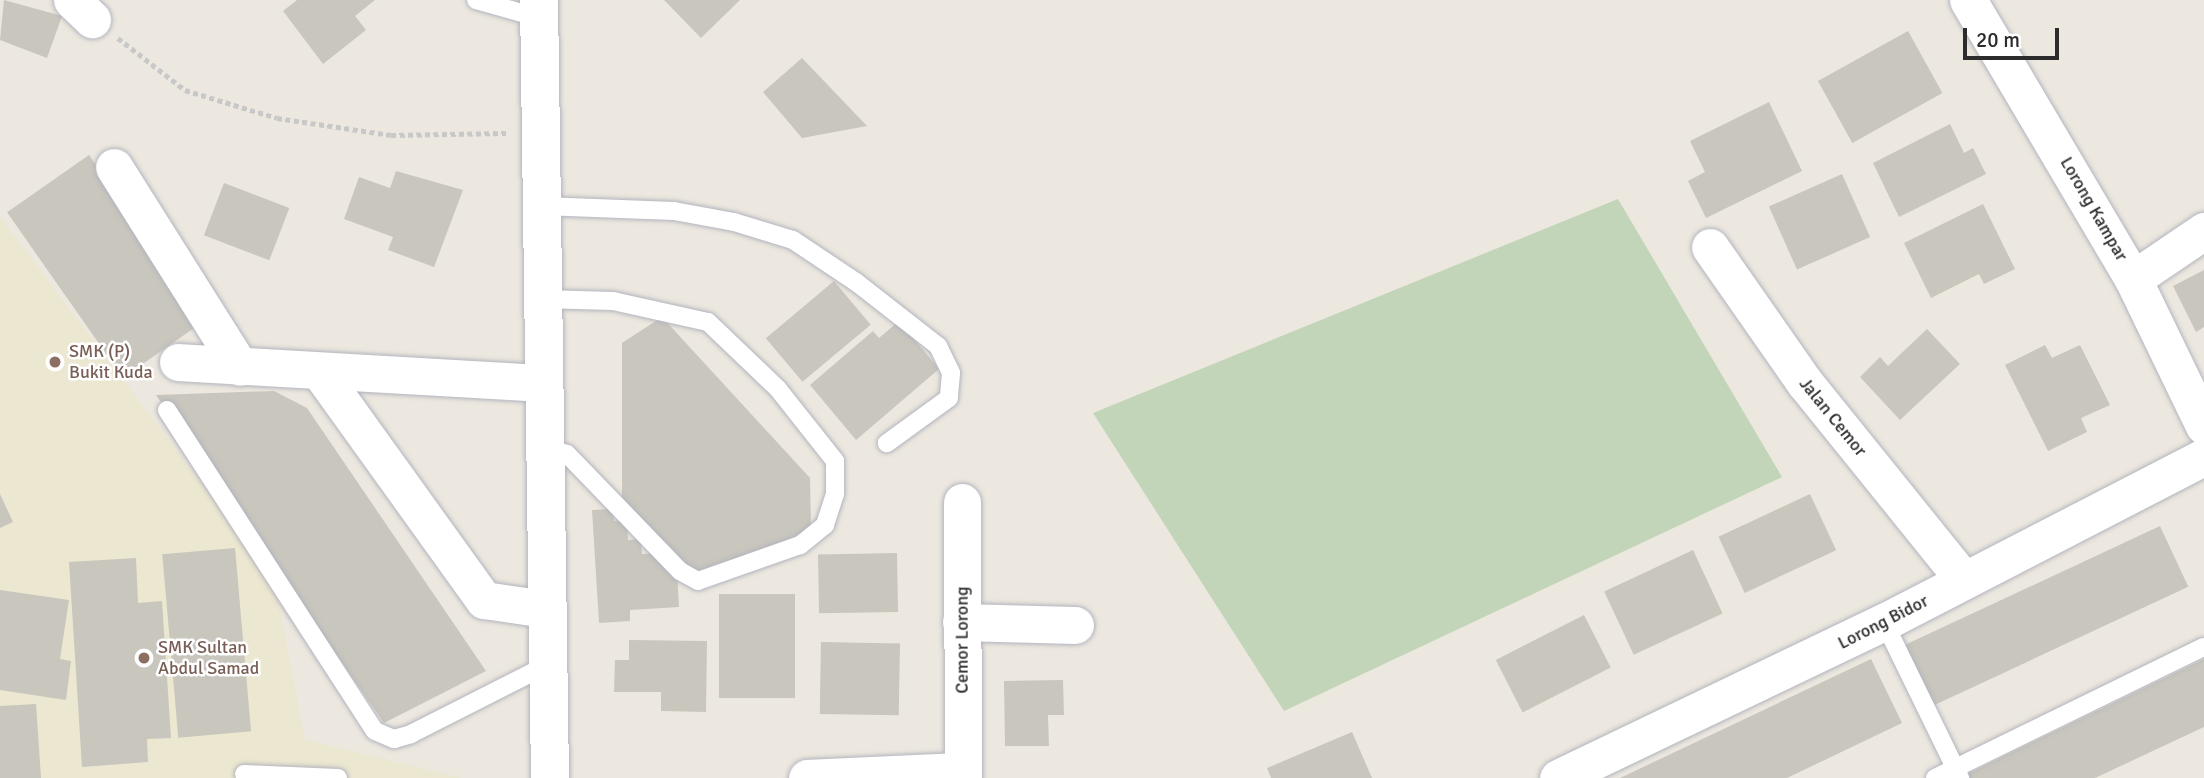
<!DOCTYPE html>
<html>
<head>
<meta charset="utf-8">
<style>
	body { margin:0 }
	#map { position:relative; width:2204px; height:778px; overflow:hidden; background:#ece8df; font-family:Signika,sans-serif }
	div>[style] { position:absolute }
	.education>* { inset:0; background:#ece7d0 }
	.cemetery>* { inset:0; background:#c2d5b8 }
	.building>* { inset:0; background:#c8c6bd; transform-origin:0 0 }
	.path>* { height:4.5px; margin-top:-2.25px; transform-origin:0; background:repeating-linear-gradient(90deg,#c8c8c8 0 5px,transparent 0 8.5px) }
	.roads { filter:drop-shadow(0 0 2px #b3b4be) drop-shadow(0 0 2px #b3b4be) }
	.lane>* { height:18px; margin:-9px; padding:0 9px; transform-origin:9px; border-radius:9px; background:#fff }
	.street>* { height:37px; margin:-18.5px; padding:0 18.5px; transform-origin:18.5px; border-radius:18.5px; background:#fff }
	.secondary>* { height:38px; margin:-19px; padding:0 19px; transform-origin:19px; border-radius:19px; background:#fff }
	.dots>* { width:19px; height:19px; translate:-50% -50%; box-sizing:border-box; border:4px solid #fff; border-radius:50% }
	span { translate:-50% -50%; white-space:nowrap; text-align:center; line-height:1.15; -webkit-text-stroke:5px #fff; paint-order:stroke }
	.street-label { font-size:18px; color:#2c2c2c }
	.education-label { font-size:18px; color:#785e54 }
	.left { translate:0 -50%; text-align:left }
	.scale { position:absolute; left:1963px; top:28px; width:96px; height:32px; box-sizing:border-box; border:4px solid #2c2c2c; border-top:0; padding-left:9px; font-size:21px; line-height:24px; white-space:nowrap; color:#2c2c2c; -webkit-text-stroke:5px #fff; paint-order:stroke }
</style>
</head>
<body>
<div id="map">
	<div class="education">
		<div style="clip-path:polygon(0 217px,218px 506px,271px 562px,305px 740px,462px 778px,0 778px)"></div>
	</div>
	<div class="cemetery">
		<div style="clip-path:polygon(1618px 199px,1782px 477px,1284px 711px,1093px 413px)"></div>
	</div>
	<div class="building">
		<div style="clip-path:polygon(4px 0,62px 16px,47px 58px,0 40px)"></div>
		<div style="clip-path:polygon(297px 0,375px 0,355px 16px,366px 30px,323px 64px,283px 11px)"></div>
		<div style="clip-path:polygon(664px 0,740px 0,701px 38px)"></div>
		<div style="left:1908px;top:31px;width:71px;height:103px;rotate:61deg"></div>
		<div style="clip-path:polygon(802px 58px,867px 126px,802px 138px,763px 92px)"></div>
		<div style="clip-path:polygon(1769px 102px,1802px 171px,1706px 218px,1688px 181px,1705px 172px,1690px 141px)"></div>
		<div style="clip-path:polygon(1950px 124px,1964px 153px,1973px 148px,1986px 174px,1899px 217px,1873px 163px)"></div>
		<div style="left:89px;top:155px;width:202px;height:100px;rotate:55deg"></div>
		<div style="clip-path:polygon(396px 171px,463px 190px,434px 267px,388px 250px,393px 237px,344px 219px,359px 177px,390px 188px)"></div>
		<div style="left:1842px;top:174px;width:69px;height:80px;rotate:66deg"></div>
		<div style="left:224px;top:183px;width:70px;height:56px;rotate:21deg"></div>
		<div style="clip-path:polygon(1983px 204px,2015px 269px,1984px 284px,1979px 274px,1931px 298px,1904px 243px)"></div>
		<div style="clip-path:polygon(2204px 270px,2204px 327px,2196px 332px,2173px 286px)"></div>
		<div style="left:834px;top:281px;width:57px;height:89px;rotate:50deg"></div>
		<div style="clip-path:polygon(662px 317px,810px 478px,811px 529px,700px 580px,622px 497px,622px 343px)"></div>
		<div style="clip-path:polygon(899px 321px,939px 369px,856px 440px,810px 385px,873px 331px,879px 338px)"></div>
		<div style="clip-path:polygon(1927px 329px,1960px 364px,1900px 420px,1860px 377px,1880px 357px,1888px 366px)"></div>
		<div style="clip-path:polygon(2045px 345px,2052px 358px,2080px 345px,2110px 405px,2081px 418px,2087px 432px,2048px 451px,2005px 365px)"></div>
		<div style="clip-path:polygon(274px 391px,307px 408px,486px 671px,384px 723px,156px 395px)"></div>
		<div style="clip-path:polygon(0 494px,13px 522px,0 528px)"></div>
		<div style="left:1810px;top:494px;width:62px;height:101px;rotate:65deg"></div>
		<div style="clip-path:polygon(613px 509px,614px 521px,627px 520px,628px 540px,641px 539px,642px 554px,661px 553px,677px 571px,679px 607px,630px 610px,630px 621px,599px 623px,592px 510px)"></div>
		<div style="left:2160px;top:526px;width:67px;height:290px;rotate:65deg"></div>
		<div style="left:235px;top:548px;width:184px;height:73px;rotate:85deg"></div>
		<div style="left:1693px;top:550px;width:70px;height:98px;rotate:65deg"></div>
		<div style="left:897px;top:553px;width:59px;height:79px;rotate:89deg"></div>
		<div style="clip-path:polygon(136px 558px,138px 603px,162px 601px,171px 738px,147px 739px,148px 762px,82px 767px,69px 562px)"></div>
		<div style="clip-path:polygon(0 590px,69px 600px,60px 659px,71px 661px,66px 700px,0 690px)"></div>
		<div style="left:719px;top:594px;width:76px;height:104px"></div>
		<div style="left:1584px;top:615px;width:59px;height:99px;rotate:63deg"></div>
		<div style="clip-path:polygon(629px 640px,707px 641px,706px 712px,661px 711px,661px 692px,614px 692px,615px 660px,629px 660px)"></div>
		<div style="left:821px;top:642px;width:79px;height:72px;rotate:1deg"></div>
		<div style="clip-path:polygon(1871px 659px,1902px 723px,1787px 778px,1620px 778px)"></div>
		<div style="clip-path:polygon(2204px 659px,2204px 727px,2095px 778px,1959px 778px)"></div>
		<div style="clip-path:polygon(1063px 680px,1064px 715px,1048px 715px,1049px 746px,1005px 746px,1004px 681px)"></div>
		<div style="clip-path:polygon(36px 704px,41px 778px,0 778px,0 706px)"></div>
		<div style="clip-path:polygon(1352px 732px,1372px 778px,1271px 778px,1267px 768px)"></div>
	</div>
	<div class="path">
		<div style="left:118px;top:38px;width:85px;rotate:37.8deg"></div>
		<div style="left:185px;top:90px;width:96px;rotate:16.9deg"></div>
		<div style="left:277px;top:118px;width:115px;rotate:8.5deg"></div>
		<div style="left:391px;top:135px;width:115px;rotate:-1deg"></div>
	</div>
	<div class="roads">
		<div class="lane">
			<div style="left:476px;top:0;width:66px;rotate:15.7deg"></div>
			<div style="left:542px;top:206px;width:132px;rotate:2.2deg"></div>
			<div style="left:674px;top:211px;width:61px;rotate:10.4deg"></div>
			<div style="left:734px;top:222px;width:62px;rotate:17deg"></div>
			<div style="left:793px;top:240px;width:76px;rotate:33.7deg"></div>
			<div style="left:856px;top:282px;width:104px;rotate:38deg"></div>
			<div style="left:938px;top:346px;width:30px;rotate:64deg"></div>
			<div style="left:951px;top:373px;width:25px;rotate:95deg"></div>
			<div style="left:949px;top:398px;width:77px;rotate:144deg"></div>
			<div style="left:542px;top:299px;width:71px;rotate:1.6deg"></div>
			<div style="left:613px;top:301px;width:97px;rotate:12.5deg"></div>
			<div style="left:708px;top:322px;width:97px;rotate:43.7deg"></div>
			<div style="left:778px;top:389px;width:92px;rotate:51.6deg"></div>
			<div style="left:835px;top:461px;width:33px;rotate:90deg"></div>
			<div style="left:835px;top:494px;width:33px;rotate:108deg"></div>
			<div style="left:825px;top:525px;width:32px;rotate:141deg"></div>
			<div style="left:800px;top:545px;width:108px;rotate:160.6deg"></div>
			<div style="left:698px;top:581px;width:21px;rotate:-151deg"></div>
			<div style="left:680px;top:571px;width:163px;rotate:-134deg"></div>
			<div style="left:567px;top:454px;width:24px;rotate:-163deg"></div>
			<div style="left:167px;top:410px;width:382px;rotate:57.1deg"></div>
			<div style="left:375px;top:731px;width:21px;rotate:23deg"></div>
			<div style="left:394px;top:739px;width:18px;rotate:-16deg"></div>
			<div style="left:411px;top:734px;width:150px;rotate:-26.9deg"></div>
			<div style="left:1884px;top:622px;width:174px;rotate:64deg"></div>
			<div style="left:244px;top:774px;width:94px;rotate:2.4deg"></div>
			<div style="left:1935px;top:778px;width:299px;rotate:-26deg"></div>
		</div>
		<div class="street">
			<div style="left:72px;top:0;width:28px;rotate:44deg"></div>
			<div style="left:1968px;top:0;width:324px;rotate:59.4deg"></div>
			<div style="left:2133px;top:279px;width:163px;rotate:64.2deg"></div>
			<div style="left:114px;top:167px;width:236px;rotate:57.8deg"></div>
			<div style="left:1710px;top:247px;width:166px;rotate:55.1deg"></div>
			<div style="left:1805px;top:383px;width:253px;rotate:51.1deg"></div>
			<div style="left:2133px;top:279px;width:86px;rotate:-34.1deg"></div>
			<div style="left:178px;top:362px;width:366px;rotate:3.3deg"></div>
			<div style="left:320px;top:372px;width:281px;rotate:54.3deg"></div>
			<div style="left:484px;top:600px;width:62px;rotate:8.4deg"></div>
			<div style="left:962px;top:502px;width:276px;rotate:89.8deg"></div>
			<div style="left:961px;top:622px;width:114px;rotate:1.5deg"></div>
			<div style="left:807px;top:778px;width:156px;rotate:-2.6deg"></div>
			<div style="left:1558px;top:778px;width:361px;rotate:-25.6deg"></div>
			<div style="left:1884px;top:622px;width:360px;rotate:-27.3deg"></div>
		</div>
		<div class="secondary">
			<div style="left:539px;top:0;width:778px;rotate:89.19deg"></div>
		</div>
	</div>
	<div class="dots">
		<div style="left:55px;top:362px;background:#8d6e63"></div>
		<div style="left:144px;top:658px;background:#8d6e63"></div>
	</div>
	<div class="street-label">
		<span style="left:2094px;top:209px;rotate:60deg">Lorong Kampar</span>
		<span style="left:1833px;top:417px;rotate:51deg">Jalan Cemor</span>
		<span style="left:1883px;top:622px;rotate:-27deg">Lorong Bidor</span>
		<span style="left:962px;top:640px;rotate:-90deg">Cemor Lorong</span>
	</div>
	<div class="education-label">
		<span class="left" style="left:69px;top:362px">SMK (P)<br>Bukit Kuda</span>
		<span class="left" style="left:158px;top:658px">SMK Sultan<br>Abdul Samad</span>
	</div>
	<div class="scale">20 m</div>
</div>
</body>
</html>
